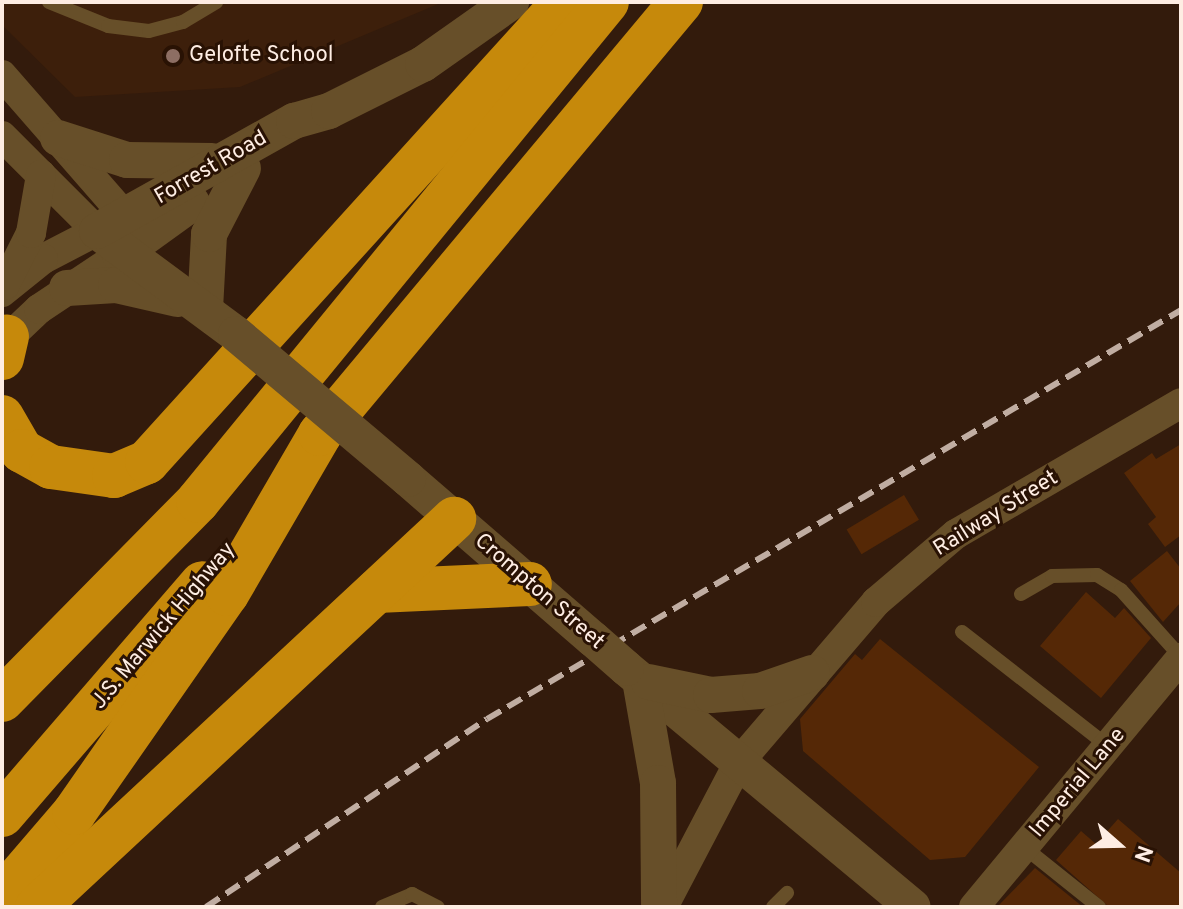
<!DOCTYPE html>
<html>
<head>
<meta charset="utf-8">
<style>
	body { margin:0 }
	#map { position:relative; width:1183px; height:909px; overflow:hidden; background:#331b0c; font-family:Overpass,sans-serif }
	div>[style] { position:absolute }
	.built>* { inset:0; background:#3d1f0b }
	.building>* { inset:0; background:#552806; transform-origin:0 0 }
	.service>* { height:14px; margin:-7px; padding:0 7px; transform-origin:7px; border-radius:7px; background:#674f29 }
	.minor>* { height:30px; margin:-15px; padding:0 15px; transform-origin:15px; border-radius:15px; background:#674f29 }
	.tertiary>* { height:36px; margin:-18px; padding:0 18px; transform-origin:18px; border-radius:18px; background:#674f29 }
	.motorway>* { height:44px; margin:-22px; padding:0 22px; transform-origin:22px; border-radius:22px; background:#c6890b }
	.rail>* { height:6px; margin-top:-3px; transform-origin:0; background:repeating-linear-gradient(90deg,#c0ada2 0 16px,transparent 0 24px) }
	.tertiary-bridge>* { height:36px; margin:-18px; padding:0 18px; transform-origin:18px; border-radius:18px; background:#674f29 }
	.dots>* { width:22px; height:22px; translate:-50% -50%; box-sizing:border-box; border:4px solid #291204; border-radius:50% }
	span { translate:-50% -50%; white-space:nowrap; text-align:center; line-height:1.15; -webkit-text-stroke:6px #291204; paint-order:stroke }
	.poi-label { font-size:22px; color:#feede3 }
	.left { translate:0 -50%; text-align:left }
	.street-label { font-size:22px; color:#feede3 }
	.frame { position:absolute; inset:0; border:4px solid #feede3; pointer-events:none }
	.north { position:absolute; left:1079px; top:805px; width:80px; height:80px; -webkit-text-stroke:6px #291204; paint-order:stroke; rotate:110deg; font-size:22px; font-weight:700; line-height:32px; text-align:center; color:#feede3 }
	.north::after { content:''; display:block; margin:auto; width:28px; height:36px; background:#feede3; clip-path:polygon(50% 0,100% 100%,50% 72%,0 100%) }
</style>
</head>
<body>
<div id="map">
	<div class="built">
		<div style="clip-path:polygon(2px 2px,443px 2px,240px 87px,75px 97px,2px 25px)"></div>
	</div>
	<div class="building">
		<div style="clip-path:polygon(1181px 444px,1181px 535px,1165px 547px,1148px 524px,1156px 517px,1124px 473px,1152px 453px,1156px 459px)"></div>
		<div style="left:904px;top:495px;width:29px;height:67px;rotate:59deg"></div>
		<div style="clip-path:polygon(1167px 551px,1181px 569px,1181px 602px,1163px 622px,1130px 581px)"></div>
		<div style="clip-path:polygon(1086px 592px,1115px 618px,1124px 608px,1151px 638px,1101px 698px,1040px 646px)"></div>
		<div style="clip-path:polygon(880px 639px,1039px 767px,965px 857px,930px 860px,803px 751px,800px 719px,855px 654px,862px 660px)"></div>
		<div style="clip-path:polygon(1118px 819px,1181px 873px,1181px 907px,1109px 907px,1056px 860px,1081px 831px,1096px 844px)"></div>
		<div style="clip-path:polygon(1035px 868px,1083px 907px,997px 907px)"></div>
	</div>
	<div class="service">
		<div style="left:49px;top:2px;width:64px;rotate:22.1deg"></div>
		<div style="left:108px;top:26px;width:41px;rotate:7deg"></div>
		<div style="left:149px;top:31px;width:35px;rotate:-15deg"></div>
		<div style="left:183px;top:22px;width:39px;rotate:-31deg"></div>
		<div style="left:1021px;top:594px;width:36px;rotate:-30deg"></div>
		<div style="left:1052px;top:576px;width:45px;rotate:-1.3deg"></div>
		<div style="left:1097px;top:575px;width:28px;rotate:32deg"></div>
		<div style="left:1121px;top:590px;width:90px;rotate:48.2deg"></div>
		<div style="left:962px;top:632px;width:185px;rotate:38deg"></div>
		<div style="left:1024px;top:847px;width:96px;rotate:38.7deg"></div>
		<div style="left:382px;top:907px;width:33px;rotate:-23deg"></div>
		<div style="left:412px;top:894px;width:29px;rotate:27deg"></div>
		<div style="left:773px;top:907px;width:20px;rotate:-45deg"></div>
	</div>
	<div class="minor">
		<div style="left:2px;top:75px;width:189px;rotate:48.9deg"></div>
		<div style="left:2px;top:136px;width:134px;rotate:45deg"></div>
		<div style="left:97px;top:231px;width:61px;rotate:152.6deg"></div>
		<div style="left:43px;top:259px;width:53px;rotate:141.2deg"></div>
		<div style="left:5px;top:285px;width:58px;rotate:-63.4deg"></div>
		<div style="left:31px;top:233px;width:59px;rotate:-80.2deg"></div>
		<div style="left:2px;top:344px;width:51px;rotate:-43.4deg"></div>
		<div style="left:39px;top:309px;width:97px;rotate:-33.7deg"></div>
		<div style="left:663px;top:907px;width:164px;rotate:-62.3deg"></div>
		<div style="left:739px;top:762px;width:211px;rotate:-49.4deg"></div>
		<div style="left:876px;top:602px;width:105px;rotate:-40.4deg"></div>
		<div style="left:956px;top:534px;width:260px;rotate:-30.2deg"></div>
		<div style="left:974px;top:907px;width:324px;rotate:-50.3deg"></div>
	</div>
	<div class="tertiary">
		<div style="left:58px;top:138px;width:72px;rotate:17.7deg"></div>
		<div style="left:127px;top:160px;width:85px;rotate:0.7deg"></div>
		<div style="left:120px;top:255px;width:89px;rotate:-35.8deg"></div>
		<div style="left:67px;top:288px;width:49px;rotate:-3.5deg"></div>
		<div style="left:116px;top:285px;width:63px;rotate:12.9deg"></div>
		<div style="left:205px;top:309px;width:75px;rotate:-86.9deg"></div>
		<div style="left:209px;top:234px;width:74px;rotate:-62.7deg"></div>
		<div style="left:236px;top:334px;width:173px;rotate:-143.5deg"></div>
		<div style="left:97px;top:231px;width:226px;rotate:-29.2deg"></div>
		<div style="left:294px;top:121px;width:36px;rotate:-16deg"></div>
		<div style="left:329px;top:111px;width:105px;rotate:-26.6deg"></div>
		<div style="left:423px;top:64px;width:108px;rotate:-35.2deg"></div>
		<div style="left:408px;top:479px;width:245px;rotate:40.9deg"></div>
		<div style="left:626px;top:668px;width:373px;rotate:39.8deg"></div>
		<div style="left:640px;top:680px;width:105px;rotate:80.1deg"></div>
		<div style="left:658px;top:783px;width:124px;rotate:89.5deg"></div>
		<div style="left:649px;top:682px;width:63px;rotate:11.8deg"></div>
		<div style="left:711px;top:695px;width:49px;rotate:-4.7deg"></div>
		<div style="left:760px;top:691px;width:55px;rotate:-19.1deg"></div>
	</div>
	<div class="motorway">
		<div style="left:2px;top:358px;width:22px;rotate:-77deg"></div>
		<div style="left:2px;top:417px;width:39px;rotate:60deg"></div>
		<div style="left:22px;top:451px;width:33px;rotate:29deg"></div>
		<div style="left:51px;top:467px;width:64px;rotate:8.1deg"></div>
		<div style="left:114px;top:476px;width:36px;rotate:-23deg"></div>
		<div style="left:147px;top:462px;width:621px;rotate:-47.81deg"></div>
		<div style="left:377px;top:591px;width:153px;rotate:-2.6deg"></div>
		<div style="left:2px;top:700px;width:279px;rotate:-45.4deg"></div>
		<div style="left:198px;top:501px;width:645px;rotate:-50.66deg"></div>
		<div style="left:2px;top:815px;width:306px;rotate:-49.2deg"></div>
		<div style="left:2px;top:897px;width:111px;rotate:-49.4deg"></div>
		<div style="left:74px;top:813px;width:267px;rotate:-55.1deg"></div>
		<div style="left:227px;top:594px;width:185px;rotate:-59.8deg"></div>
		<div style="left:320px;top:434px;width:563px;rotate:-50.12deg"></div>
		<div style="left:37px;top:907px;width:570px;rotate:-42.94deg"></div>
	</div>
	<div class="rail">
		<div style="left:206px;top:907px;width:338px;rotate:-33.8deg"></div>
		<div style="left:487px;top:719px;width:806px;rotate:-30.51deg"></div>
	</div>
	<div class="tertiary-bridge">
		<div style="left:236px;top:334px;width:225px;rotate:40.1deg"></div>
		<div style="left:593px;top:639px;width:44px;rotate:41.3deg"></div>
	</div>
	<div class="dots">
		<div style="left:173px;top:56px;background:#8d6e63"></div>
	</div>
	<div class="poi-label">
		<span class="left" style="left:189px;top:56px">Gelofte School</span>
	</div>
	<div class="street-label">
		<span style="left:211px;top:168px;rotate:-30deg">Forrest Road</span>
		<span style="left:996px;top:514px;rotate:-32deg">Railway Street</span>
		<span style="left:539px;top:592px;rotate:41deg">Crompton Street</span>
		<span style="left:164px;top:626px;rotate:-50deg">J.S. Marwick Highway</span>
		<span style="left:1078px;top:783px;rotate:-50deg">Imperial Lane</span>
	</div>
	<div class="frame"></div>
	<div class="north">N</div>
</div>
</body>
</html>
